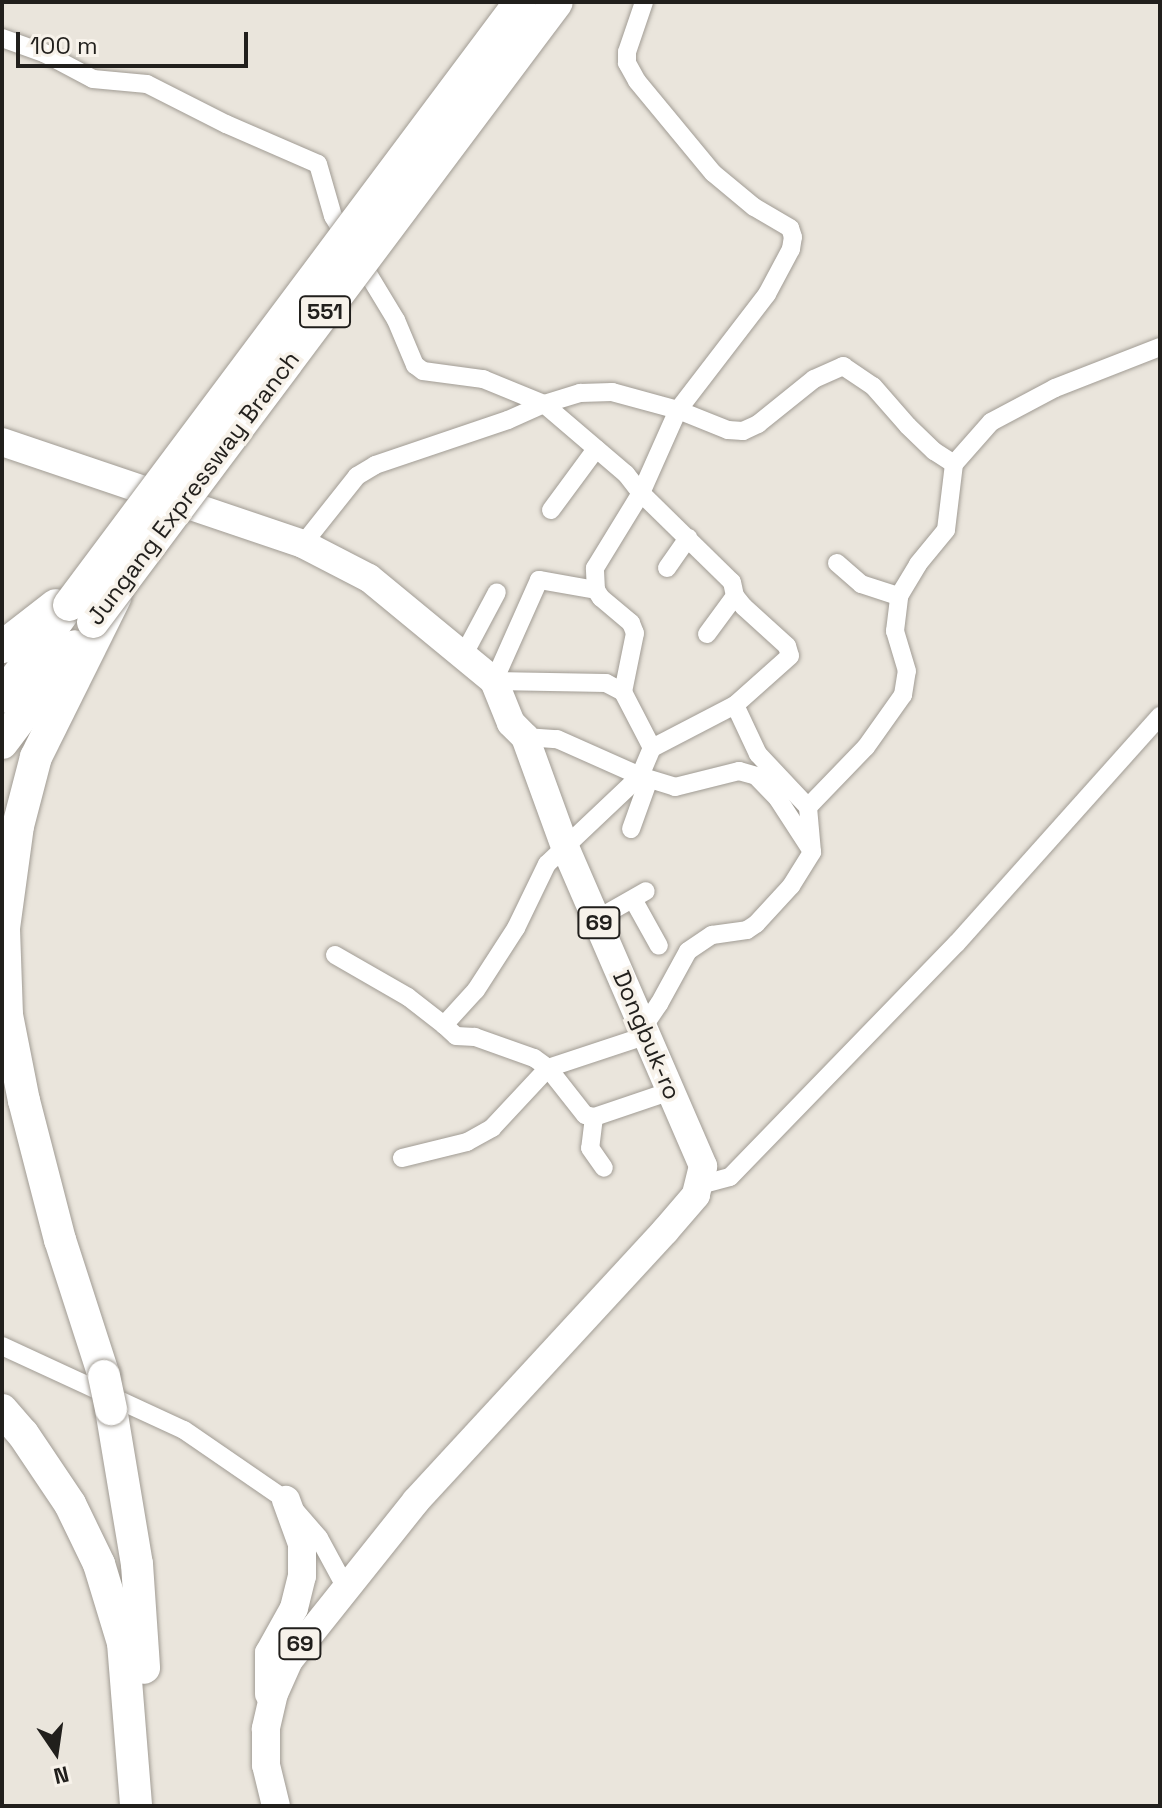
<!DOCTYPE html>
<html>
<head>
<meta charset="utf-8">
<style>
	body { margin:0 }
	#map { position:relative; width:1162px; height:1808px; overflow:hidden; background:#eae5dc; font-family:"Space Grotesk",sans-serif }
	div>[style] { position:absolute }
	.roads { filter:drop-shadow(0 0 2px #a19c94) drop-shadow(0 0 2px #a19c94) }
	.street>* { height:18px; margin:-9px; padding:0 9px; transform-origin:9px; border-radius:9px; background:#fff }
	.primary>* { height:28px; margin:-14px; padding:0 14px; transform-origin:14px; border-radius:14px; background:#fff }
	.highway>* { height:32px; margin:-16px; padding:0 16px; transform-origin:16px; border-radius:16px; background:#fff }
	.bridges { filter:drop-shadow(0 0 2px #a19c94) drop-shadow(0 0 2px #a19c94) }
	.highway-bridge>* { height:32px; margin:-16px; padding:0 16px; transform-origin:16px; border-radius:16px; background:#fff }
	span { translate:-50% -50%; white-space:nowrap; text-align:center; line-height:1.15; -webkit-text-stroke:7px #f7f2ea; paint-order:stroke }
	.shield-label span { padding:2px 6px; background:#f7f2ea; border:2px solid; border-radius:6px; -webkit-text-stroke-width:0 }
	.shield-label { font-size:22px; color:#211f1c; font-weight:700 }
	.street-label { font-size:24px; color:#211f1c }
	.frame { position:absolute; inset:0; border:4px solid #211f1c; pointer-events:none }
	.north { position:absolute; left:16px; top:1712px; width:80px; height:80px; -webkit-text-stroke:6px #f7f2ea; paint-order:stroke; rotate:167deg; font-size:22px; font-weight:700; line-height:32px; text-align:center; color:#211f1c }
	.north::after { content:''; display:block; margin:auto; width:28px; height:36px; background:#211f1c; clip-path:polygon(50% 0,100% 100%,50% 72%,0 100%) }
	.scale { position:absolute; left:16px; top:32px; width:232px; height:36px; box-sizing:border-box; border:4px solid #211f1c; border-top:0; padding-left:10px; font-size:24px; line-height:28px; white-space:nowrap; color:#211f1c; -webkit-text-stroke:6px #f7f2ea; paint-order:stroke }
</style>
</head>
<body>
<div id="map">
	<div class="roads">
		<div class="street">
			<div style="left:2px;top:38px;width:45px;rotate:19.7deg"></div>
			<div style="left:44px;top:53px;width:55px;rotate:28deg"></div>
			<div style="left:93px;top:79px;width:54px;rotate:5.3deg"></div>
			<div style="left:147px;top:84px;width:89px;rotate:26.9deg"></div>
			<div style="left:226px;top:124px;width:100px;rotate:23.5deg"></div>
			<div style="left:318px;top:164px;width:54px;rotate:73.9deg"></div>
			<div style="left:333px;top:216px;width:122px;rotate:58.8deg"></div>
			<div style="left:396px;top:320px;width:49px;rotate:67.1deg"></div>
			<div style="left:415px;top:365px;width:10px;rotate:37deg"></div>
			<div style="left:423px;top:371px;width:61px;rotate:7.6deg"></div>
			<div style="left:483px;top:379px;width:66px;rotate:22.3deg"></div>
			<div style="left:544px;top:404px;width:108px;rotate:40.5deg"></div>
			<div style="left:626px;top:474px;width:24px;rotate:52deg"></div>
			<div style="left:641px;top:493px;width:127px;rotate:44.4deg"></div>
			<div style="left:732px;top:582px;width:14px;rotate:78deg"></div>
			<div style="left:735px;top:596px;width:14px;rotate:51deg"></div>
			<div style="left:744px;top:607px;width:58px;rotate:42.2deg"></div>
			<div style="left:787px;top:646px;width:10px;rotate:73deg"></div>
			<div style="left:790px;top:656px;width:74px;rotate:138.3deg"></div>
			<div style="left:735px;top:705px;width:54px;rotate:64.9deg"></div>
			<div style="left:758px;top:754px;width:73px;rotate:46.7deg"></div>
			<div style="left:551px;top:510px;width:76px;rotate:-53.6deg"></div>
			<div style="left:303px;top:544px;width:87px;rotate:-51.5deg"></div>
			<div style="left:357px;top:476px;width:21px;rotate:-31deg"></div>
			<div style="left:375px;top:465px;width:140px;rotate:-18.7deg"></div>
			<div style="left:508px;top:420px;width:39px;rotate:-24deg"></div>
			<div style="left:544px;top:404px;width:38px;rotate:-17deg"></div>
			<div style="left:580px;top:393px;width:32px;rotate:-2deg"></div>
			<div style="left:612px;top:392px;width:68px;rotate:15.3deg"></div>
			<div style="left:678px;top:410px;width:146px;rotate:-52.5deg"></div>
			<div style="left:767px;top:294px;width:51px;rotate:-61.9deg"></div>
			<div style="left:791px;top:249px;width:12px;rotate:-81deg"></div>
			<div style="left:793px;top:237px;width:9px;rotate:-108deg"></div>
			<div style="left:790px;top:228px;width:42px;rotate:-149.7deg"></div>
			<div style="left:754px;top:207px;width:53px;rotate:-140.3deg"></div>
			<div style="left:713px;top:173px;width:119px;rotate:-129.6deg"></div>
			<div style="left:637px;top:81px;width:21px;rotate:-119deg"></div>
			<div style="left:627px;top:63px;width:11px;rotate:-90deg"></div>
			<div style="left:627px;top:52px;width:53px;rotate:-71.2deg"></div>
			<div style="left:837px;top:563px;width:32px;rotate:41deg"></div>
			<div style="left:861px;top:584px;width:40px;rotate:18deg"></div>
			<div style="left:667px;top:568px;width:37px;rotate:-55deg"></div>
			<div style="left:596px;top:590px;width:58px;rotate:-170deg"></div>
			<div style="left:539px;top:580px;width:111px;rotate:114deg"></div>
			<div style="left:494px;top:681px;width:112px;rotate:1deg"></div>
			<div style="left:606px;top:683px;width:19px;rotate:28deg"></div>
			<div style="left:623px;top:692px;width:63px;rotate:62.6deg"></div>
			<div style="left:707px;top:634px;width:47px;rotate:-53.6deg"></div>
			<div style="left:463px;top:656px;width:72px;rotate:-62deg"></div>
			<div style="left:623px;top:692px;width:60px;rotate:-78.5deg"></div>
			<div style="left:635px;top:633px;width:11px;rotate:-112deg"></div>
			<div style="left:631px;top:623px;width:39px;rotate:-140deg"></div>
			<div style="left:601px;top:598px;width:9px;rotate:-122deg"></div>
			<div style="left:596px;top:590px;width:22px;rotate:-93deg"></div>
			<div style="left:595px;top:568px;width:88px;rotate:-58.5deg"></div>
			<div style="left:641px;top:493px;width:91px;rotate:-66deg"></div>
			<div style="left:678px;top:410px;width:54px;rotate:21.8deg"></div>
			<div style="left:728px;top:430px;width:15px;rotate:4deg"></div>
			<div style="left:743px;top:431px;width:17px;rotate:-25deg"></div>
			<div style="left:758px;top:424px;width:72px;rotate:-38.8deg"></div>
			<div style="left:814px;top:379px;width:32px;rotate:-24deg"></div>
			<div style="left:843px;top:366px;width:36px;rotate:34deg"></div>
			<div style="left:873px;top:386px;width:53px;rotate:48.8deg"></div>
			<div style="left:908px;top:426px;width:36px;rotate:44deg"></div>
			<div style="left:934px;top:451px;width:24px;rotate:33deg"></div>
			<div style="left:525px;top:737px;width:32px;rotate:4deg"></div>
			<div style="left:557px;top:739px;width:91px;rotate:24deg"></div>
			<div style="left:640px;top:776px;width:37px;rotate:17deg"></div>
			<div style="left:675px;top:787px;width:66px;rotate:-14deg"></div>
			<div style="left:739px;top:771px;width:18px;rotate:16deg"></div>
			<div style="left:756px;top:776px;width:32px;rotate:46deg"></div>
			<div style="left:778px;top:799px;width:61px;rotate:57.1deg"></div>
			<div style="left:631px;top:829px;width:53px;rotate:-70.2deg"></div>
			<div style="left:634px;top:901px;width:51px;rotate:60.9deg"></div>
			<div style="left:597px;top:919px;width:56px;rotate:-29.7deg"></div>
			<div style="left:335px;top:955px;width:84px;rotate:29.9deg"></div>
			<div style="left:408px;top:997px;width:46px;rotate:37.9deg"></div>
			<div style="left:644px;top:1026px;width:27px;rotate:-56deg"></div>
			<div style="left:659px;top:1004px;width:60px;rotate:-61.3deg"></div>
			<div style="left:688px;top:951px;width:29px;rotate:-34deg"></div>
			<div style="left:712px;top:935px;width:35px;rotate:-8deg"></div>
			<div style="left:747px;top:930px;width:11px;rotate:-34deg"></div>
			<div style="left:756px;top:924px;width:52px;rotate:-47.4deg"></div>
			<div style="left:791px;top:886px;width:40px;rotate:-58deg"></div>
			<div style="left:812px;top:852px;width:45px;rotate:-95.1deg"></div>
			<div style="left:808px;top:807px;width:83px;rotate:-46deg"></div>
			<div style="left:866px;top:747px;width:64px;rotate:-54.6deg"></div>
			<div style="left:903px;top:695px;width:24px;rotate:-81deg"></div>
			<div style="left:907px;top:671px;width:42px;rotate:-106.7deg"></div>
			<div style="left:895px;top:631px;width:35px;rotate:-83deg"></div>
			<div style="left:899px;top:596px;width:37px;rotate:-59deg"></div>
			<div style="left:918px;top:564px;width:44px;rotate:-50.5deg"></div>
			<div style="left:946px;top:530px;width:66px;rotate:-83.1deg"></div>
			<div style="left:954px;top:464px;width:56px;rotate:-48.6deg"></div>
			<div style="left:991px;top:422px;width:72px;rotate:-28deg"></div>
			<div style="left:1055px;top:388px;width:113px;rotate:-21.3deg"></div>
			<div style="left:671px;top:1091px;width:81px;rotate:161.3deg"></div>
			<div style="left:594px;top:1117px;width:9px;rotate:-167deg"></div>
			<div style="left:585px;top:1115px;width:60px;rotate:-128.2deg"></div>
			<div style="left:548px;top:1068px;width:17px;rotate:-144deg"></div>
			<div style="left:534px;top:1058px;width:63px;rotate:-160.4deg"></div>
			<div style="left:475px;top:1037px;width:19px;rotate:-177deg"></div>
			<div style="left:456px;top:1036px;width:16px;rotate:-137deg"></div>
			<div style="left:444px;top:1025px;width:47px;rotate:-47.6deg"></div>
			<div style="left:476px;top:990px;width:74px;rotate:-57.2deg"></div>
			<div style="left:516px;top:928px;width:71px;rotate:-64.2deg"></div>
			<div style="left:547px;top:864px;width:128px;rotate:-43.4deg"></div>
			<div style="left:640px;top:776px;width:30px;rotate:-67deg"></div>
			<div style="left:652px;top:748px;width:93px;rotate:-27.4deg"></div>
			<div style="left:594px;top:1117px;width:31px;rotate:97deg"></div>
			<div style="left:590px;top:1148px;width:24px;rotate:55deg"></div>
			<div style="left:402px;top:1158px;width:67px;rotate:-13.8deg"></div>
			<div style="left:467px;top:1142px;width:29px;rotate:-29deg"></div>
			<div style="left:492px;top:1128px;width:82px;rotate:-47deg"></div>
			<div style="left:548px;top:1068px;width:105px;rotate:-18.3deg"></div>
			<div style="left:696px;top:1186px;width:35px;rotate:-15deg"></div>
			<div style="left:730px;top:1177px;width:326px;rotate:-45.9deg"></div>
			<div style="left:957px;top:943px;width:305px;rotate:-48.2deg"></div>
			<div style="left:2px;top:1346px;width:200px;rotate:24.8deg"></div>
			<div style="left:184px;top:1430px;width:124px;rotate:34.5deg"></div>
			<div style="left:286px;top:1500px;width:50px;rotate:49deg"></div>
			<div style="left:319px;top:1538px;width:55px;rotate:61.6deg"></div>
		</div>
		<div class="primary">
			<div style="left:2px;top:442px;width:318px;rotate:18.7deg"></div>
			<div style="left:303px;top:544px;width:74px;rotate:27.3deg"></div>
			<div style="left:369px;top:578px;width:162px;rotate:39.5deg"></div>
			<div style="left:494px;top:681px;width:45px;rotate:68deg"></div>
			<div style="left:511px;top:723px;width:20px;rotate:45deg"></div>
			<div style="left:525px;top:737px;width:117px;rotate:70deg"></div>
			<div style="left:565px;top:847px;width:348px;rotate:66.6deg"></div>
			<div style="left:703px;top:1166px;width:30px;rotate:104deg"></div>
			<div style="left:696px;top:1195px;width:48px;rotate:130.7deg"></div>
			<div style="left:665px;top:1231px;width:367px;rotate:132.7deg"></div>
			<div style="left:416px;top:1501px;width:203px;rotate:128.6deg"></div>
			<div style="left:289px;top:1660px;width:36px;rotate:114deg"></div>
			<div style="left:274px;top:1693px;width:37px;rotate:103deg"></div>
			<div style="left:266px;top:1729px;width:36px;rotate:90deg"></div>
			<div style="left:266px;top:1765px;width:42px;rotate:76.3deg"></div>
			<div style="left:269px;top:1694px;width:41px;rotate:-90deg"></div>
			<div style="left:269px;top:1653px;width:51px;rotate:-60.9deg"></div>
			<div style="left:294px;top:1608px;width:33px;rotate:-76deg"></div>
			<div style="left:302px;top:1576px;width:32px;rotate:-90deg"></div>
			<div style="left:302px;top:1544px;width:47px;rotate:-110deg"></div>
		</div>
		<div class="highway">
			<div style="left:2px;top:647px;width:68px;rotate:-37.9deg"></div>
			<div style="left:2px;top:697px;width:114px;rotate:-53.9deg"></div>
			<div style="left:2px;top:743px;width:121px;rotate:-53deg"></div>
			<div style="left:104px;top:1376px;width:143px;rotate:-107.9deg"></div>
			<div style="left:60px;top:1240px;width:144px;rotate:-104.5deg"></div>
			<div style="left:24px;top:1101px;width:88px;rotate:-101.2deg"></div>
			<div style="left:7px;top:1015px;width:87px;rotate:-92deg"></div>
			<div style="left:4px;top:928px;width:103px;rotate:-82.2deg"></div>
			<div style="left:18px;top:826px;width:71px;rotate:-75.4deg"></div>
			<div style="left:36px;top:757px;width:178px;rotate:-63.6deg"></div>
			<div style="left:111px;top:1409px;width:157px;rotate:80.5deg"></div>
			<div style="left:137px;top:1564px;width:104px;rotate:86.1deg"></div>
			<div style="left:2px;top:1410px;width:32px;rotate:49deg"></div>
			<div style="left:23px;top:1434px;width:84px;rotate:56.1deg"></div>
			<div style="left:70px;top:1504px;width:67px;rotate:64.2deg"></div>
			<div style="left:99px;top:1564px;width:83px;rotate:73.1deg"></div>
			<div style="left:123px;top:1643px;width:164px;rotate:85.4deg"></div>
		</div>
	</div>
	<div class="bridges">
		<div class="highway-bridge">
			<div style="left:69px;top:605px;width:753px;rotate:-53.21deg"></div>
			<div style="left:93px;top:622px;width:774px;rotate:-53.19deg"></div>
			<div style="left:104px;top:1376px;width:34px;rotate:78deg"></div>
		</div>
	</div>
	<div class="shield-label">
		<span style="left:325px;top:312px">551</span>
		<span style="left:599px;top:923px">69</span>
		<span style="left:300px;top:1644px">69</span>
	</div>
	<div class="street-label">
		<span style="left:193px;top:488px;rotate:-53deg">Jungang Expressway Branch</span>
		<span style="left:647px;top:1035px;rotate:67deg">Dongbuk-ro</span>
	</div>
	<div class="frame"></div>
	<div class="north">N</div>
	<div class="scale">100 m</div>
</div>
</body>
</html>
